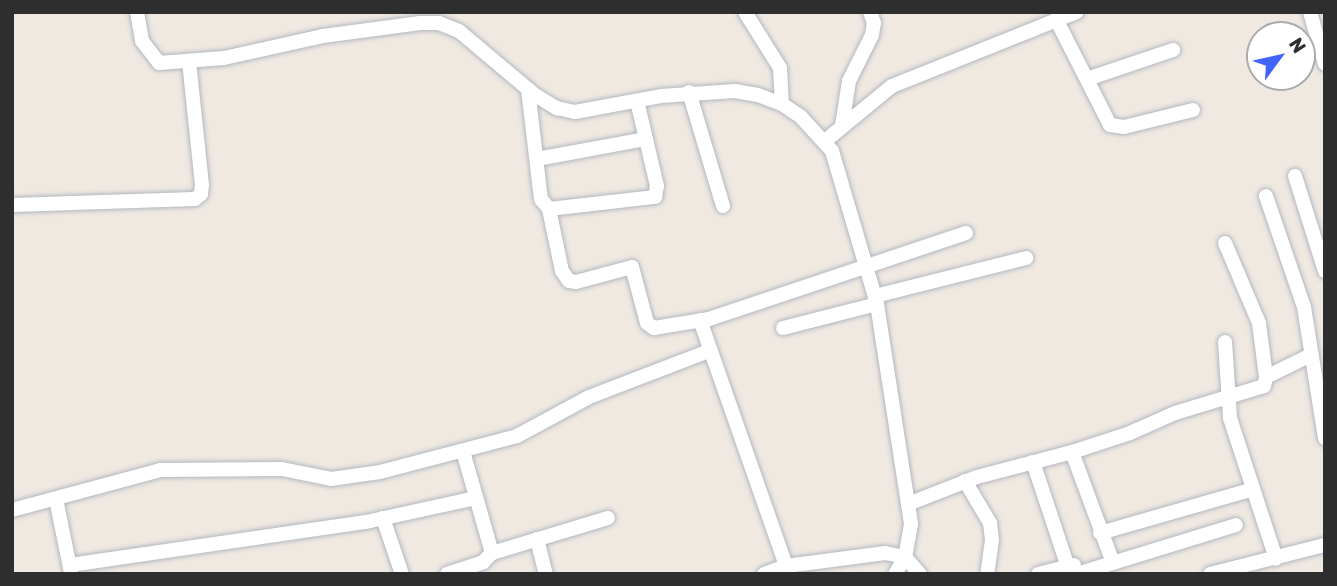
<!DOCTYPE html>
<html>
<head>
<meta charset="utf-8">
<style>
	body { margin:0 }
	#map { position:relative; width:1337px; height:586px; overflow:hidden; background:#efe9e1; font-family:Rubik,sans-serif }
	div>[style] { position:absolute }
	.roads { filter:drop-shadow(0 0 2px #b4b7c1) drop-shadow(0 0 2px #b4b7c1) }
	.minor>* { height:14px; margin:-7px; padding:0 7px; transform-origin:7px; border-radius:7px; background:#fff }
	span { translate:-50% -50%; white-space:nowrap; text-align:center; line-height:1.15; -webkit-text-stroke:6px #fff; paint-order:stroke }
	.frame { position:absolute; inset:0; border:14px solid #2e2e2e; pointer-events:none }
	.north { position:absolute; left:1246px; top:21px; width:70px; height:70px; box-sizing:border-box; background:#fff; border:2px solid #ababab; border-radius:50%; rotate:57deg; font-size:19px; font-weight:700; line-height:28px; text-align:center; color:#2e2e2e }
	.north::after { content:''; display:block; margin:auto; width:24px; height:32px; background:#4264fb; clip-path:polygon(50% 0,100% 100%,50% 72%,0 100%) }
</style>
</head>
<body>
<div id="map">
	<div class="roads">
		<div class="minor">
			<div style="left:137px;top:12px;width:29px;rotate:80deg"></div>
			<div style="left:142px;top:41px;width:28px;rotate:52deg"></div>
			<div style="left:159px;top:63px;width:65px;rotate:-4.4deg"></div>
			<div style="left:224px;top:58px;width:101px;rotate:-12.5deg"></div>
			<div style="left:323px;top:36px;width:98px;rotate:-7.6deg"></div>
			<div style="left:420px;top:23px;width:19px"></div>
			<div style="left:439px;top:23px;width:22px;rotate:22deg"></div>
			<div style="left:459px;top:31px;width:99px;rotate:40.1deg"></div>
			<div style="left:535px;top:95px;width:26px;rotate:31deg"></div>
			<div style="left:557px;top:108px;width:18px;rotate:13deg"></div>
			<div style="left:575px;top:112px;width:87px;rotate:-10.5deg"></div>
			<div style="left:661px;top:96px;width:74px;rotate:-3.9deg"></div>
			<div style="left:735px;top:91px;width:23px;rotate:10deg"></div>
			<div style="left:758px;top:95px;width:26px;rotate:21deg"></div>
			<div style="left:782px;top:104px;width:23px;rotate:34deg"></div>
			<div style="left:801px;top:117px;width:46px;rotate:47.6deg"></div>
			<div style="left:832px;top:151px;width:159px;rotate:73.6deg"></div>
			<div style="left:877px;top:304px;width:223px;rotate:81.2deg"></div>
			<div style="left:911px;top:524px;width:34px;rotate:100deg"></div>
			<div style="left:905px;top:557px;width:20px;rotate:120deg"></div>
			<div style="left:745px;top:12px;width:66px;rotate:58deg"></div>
			<div style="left:780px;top:68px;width:36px;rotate:87deg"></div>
			<div style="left:1310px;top:12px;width:54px;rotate:73.9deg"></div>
			<div style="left:1056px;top:19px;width:119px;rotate:63deg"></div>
			<div style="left:1110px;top:125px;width:14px;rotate:8deg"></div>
			<div style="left:1124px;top:127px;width:71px;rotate:-13.8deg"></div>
			<div style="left:1087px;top:79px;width:91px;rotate:-18.6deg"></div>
			<div style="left:528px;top:89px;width:111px;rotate:83.3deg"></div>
			<div style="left:541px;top:199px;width:13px;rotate:51deg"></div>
			<div style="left:549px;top:209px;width:107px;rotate:-6.5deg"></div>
			<div style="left:655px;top:197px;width:11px;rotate:-80deg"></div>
			<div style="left:657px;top:186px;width:87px;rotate:-103.2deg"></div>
			<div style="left:689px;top:92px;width:119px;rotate:73.4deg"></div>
			<div style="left:842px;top:126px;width:46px;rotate:-81.2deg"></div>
			<div style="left:849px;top:81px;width:51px;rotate:-63.4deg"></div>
			<div style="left:872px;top:35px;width:12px;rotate:-81deg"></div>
			<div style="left:874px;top:23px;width:12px;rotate:-110deg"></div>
			<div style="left:825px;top:141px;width:87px;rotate:-39.4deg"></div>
			<div style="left:892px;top:86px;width:199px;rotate:-21.8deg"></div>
			<div style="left:537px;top:159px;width:111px;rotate:-10.4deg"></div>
			<div style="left:1295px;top:176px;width:100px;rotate:72.5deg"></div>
			<div style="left:1266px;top:196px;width:117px;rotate:71.1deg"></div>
			<div style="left:1304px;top:307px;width:133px;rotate:80.9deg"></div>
			<div style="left:12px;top:205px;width:183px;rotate:-1.9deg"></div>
			<div style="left:195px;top:199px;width:8px;rotate:-40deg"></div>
			<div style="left:201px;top:194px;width:9px;rotate:-84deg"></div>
			<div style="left:202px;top:185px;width:125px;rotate:-96deg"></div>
			<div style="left:549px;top:209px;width:63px;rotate:78.2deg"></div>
			<div style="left:562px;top:271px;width:12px;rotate:55deg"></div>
			<div style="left:569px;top:281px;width:7px;rotate:8deg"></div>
			<div style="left:576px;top:282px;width:58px;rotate:-15deg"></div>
			<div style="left:632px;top:267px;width:58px;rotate:75deg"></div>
			<div style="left:647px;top:323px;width:9px;rotate:36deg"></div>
			<div style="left:654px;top:328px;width:56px;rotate:-9.3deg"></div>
			<div style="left:709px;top:319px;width:271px;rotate:-18.5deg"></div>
			<div style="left:875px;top:296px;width:156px;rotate:-14.1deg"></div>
			<div style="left:700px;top:320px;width:261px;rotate:70.7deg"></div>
			<div style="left:786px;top:566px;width:100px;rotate:-7.5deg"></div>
			<div style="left:885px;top:553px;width:20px;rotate:11deg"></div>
			<div style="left:905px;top:557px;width:23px;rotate:49deg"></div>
			<div style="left:783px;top:328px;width:97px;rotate:-14.3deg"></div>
			<div style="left:1225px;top:342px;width:76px;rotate:86.2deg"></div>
			<div style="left:1230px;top:418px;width:148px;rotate:71.9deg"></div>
			<div style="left:1266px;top:377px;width:50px;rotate:-26.1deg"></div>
			<div style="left:1072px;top:452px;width:118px;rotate:69.7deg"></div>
			<div style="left:1033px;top:462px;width:108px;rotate:71.6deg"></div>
			<div style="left:965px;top:481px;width:49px;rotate:59.2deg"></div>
			<div style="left:990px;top:523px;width:17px;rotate:83deg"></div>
			<div style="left:992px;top:540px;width:34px;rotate:98deg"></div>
			<div style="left:56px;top:499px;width:76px;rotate:78.5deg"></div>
			<div style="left:908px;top:504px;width:74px;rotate:-21.4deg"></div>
			<div style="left:977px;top:477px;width:98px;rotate:-14.7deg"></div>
			<div style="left:1072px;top:452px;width:61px;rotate:-18.1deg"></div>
			<div style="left:1130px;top:433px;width:49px;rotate:-24deg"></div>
			<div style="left:1175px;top:413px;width:93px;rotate:-16.9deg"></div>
			<div style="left:1264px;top:386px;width:9px;rotate:-77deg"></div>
			<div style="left:1266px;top:377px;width:54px;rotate:-97.4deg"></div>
			<div style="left:1259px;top:323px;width:87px;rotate:-113deg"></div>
			<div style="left:12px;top:510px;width:153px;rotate:-15.1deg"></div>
			<div style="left:160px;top:470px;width:122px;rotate:-0.5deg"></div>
			<div style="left:282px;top:469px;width:50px;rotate:11.5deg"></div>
			<div style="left:331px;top:479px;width:49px;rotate:-8.1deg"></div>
			<div style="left:380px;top:472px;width:142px;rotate:-14.7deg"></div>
			<div style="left:517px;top:436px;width:82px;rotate:-28.4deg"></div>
			<div style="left:589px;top:397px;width:129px;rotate:-21deg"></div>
			<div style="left:383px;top:518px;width:59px;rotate:71.3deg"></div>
			<div style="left:1100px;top:533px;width:159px;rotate:-16deg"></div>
			<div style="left:537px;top:539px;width:36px;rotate:76deg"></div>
			<div style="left:492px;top:553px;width:121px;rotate:-16.8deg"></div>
			<div style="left:70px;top:565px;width:299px;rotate:-8.3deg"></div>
			<div style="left:366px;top:522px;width:113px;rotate:-12.3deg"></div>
			<div style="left:1080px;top:573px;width:163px;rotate:-17.1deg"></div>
			<div style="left:447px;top:574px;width:38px;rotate:-18deg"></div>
			<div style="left:483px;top:562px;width:13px;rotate:-45deg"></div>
			<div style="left:492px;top:553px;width:106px;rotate:-105.9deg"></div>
			<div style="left:764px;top:574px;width:23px;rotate:-20deg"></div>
			<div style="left:1038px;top:574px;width:37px;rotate:-14deg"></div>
			<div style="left:1210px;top:574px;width:119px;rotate:-14.2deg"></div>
		</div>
	</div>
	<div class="frame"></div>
	<div class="north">N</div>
</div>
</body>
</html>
